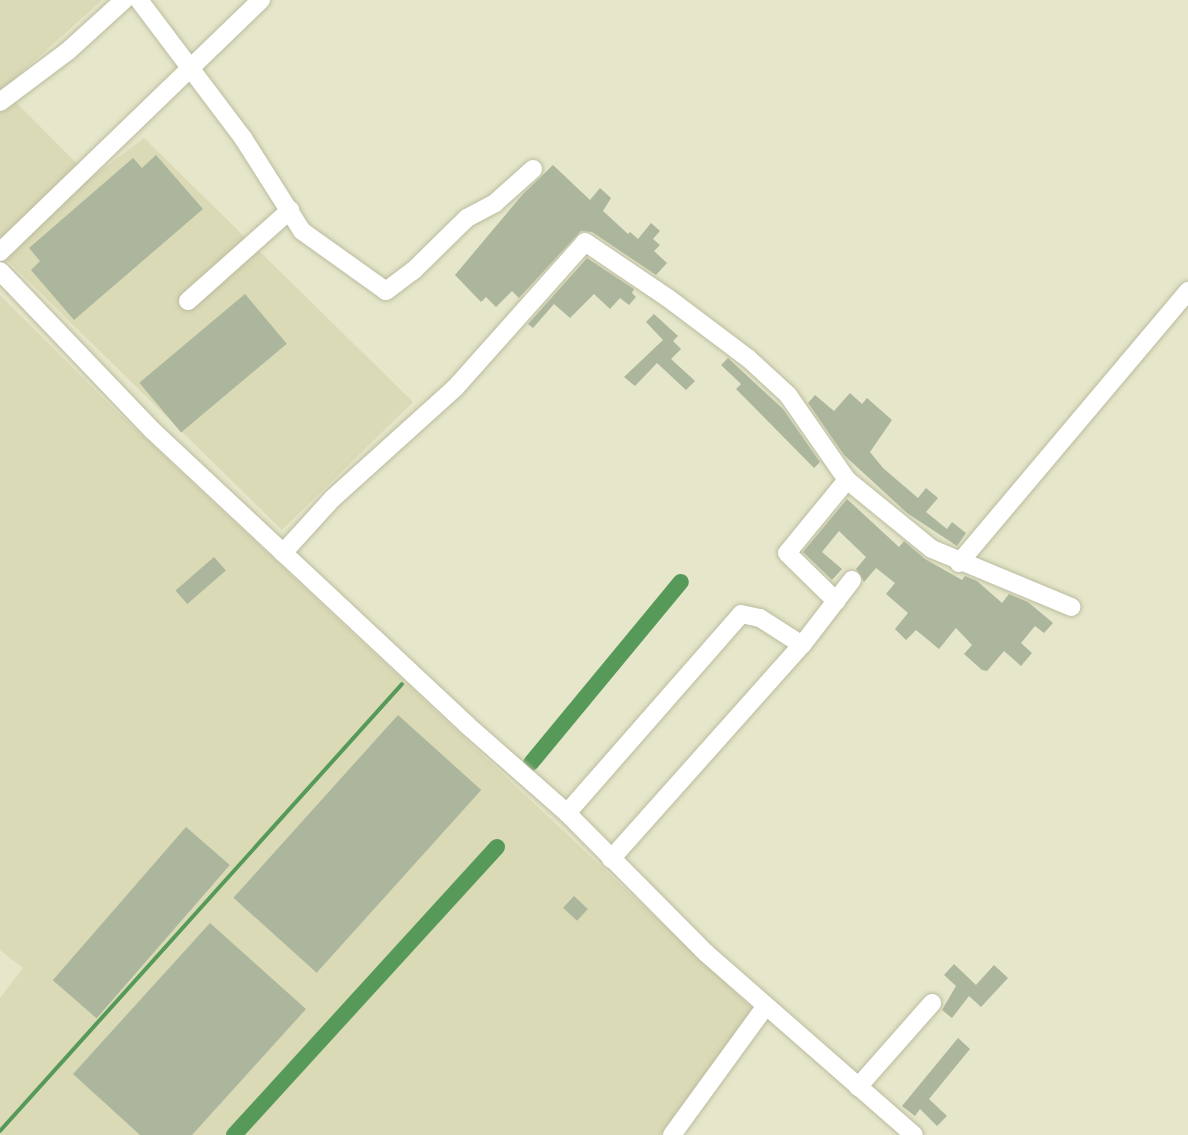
<!DOCTYPE html>
<html>
<head>
<meta charset="utf-8">
<style>
	body { margin:0 }
	#map { position:relative; width:1188px; height:1135px; overflow:hidden; background:#e6e6ca; font-family:"Archivo Narrow",sans-serif }
	div>[style] { position:absolute }
	.built>* { inset:0; background:#dadab7 }
	.stream>* { height:4px; margin:-2px; padding:0 2px; transform-origin:2px; border-radius:2px; background:#569959 }
	.canal>* { height:16px; margin:-8px; padding:0 8px; transform-origin:8px; border-radius:8px; background:#569959 }
	.building>* { inset:0; background:#abb69d; transform-origin:0 0 }
	.roads { filter:drop-shadow(0 0 2px #bbbb9f) drop-shadow(0 0 2px #bbbb9f) }
	.minor>* { height:18px; margin:-9px; padding:0 9px; transform-origin:9px; border-radius:9px; background:#fff }
	span { translate:-50% -50%; white-space:nowrap; text-align:center; line-height:1.15; -webkit-text-stroke:6px #e6e6ca; paint-order:stroke }
</style>
</head>
<body>
<div id="map">
	<div class="built">
		<div style="clip-path:polygon(0 0,102px 0,3px 89px,91px 178px,144px 138px,413px 402px,282px 530px,0 253px)"></div>
		<div style="clip-path:polygon(0 295px,113px 408px,753px 1009px,660px 1135px,0 1135px,0 998px,23px 968px,0 950px)"></div>
	</div>
	<div class="stream">
		<div style="left:0;top:1131px;width:601px;rotate:-48.03deg"></div>
	</div>
	<div class="canal">
		<div style="left:531px;top:763px;width:235px;rotate:-50.4deg"></div>
		<div style="left:234px;top:1135px;width:390px;rotate:-47.6deg"></div>
	</div>
	<div class="building">
		<div style="clip-path:polygon(156px 155px,203px 209px,74px 320px,31px 270px,40px 261px,29px 248px,133px 158px,142px 168px)"></div>
		<div style="clip-path:polygon(553px 165px,590px 200px,600px 188px,611px 198px,603px 211px,628px 234px,630px 232px,638px 239px,651px 223px,660px 231px,653px 239px,660px 245px,654px 251px,667px 263px,656px 275px,592px 232px,581px 231px,519px 298px,512px 291px,496px 307px,486px 297px,481px 302px,455px 275px,523px 194px)"></div>
		<div style="clip-path:polygon(587px 258px,634px 289px,632px 293px,636px 297px,629px 305px,620px 298px,610px 309px,594px 294px,570px 318px,554px 304px,533px 328px,528px 324px)"></div>
		<div style="left:245px;top:294px;width:65px;height:138px;rotate:50deg"></div>
		<div style="clip-path:polygon(654px 314px,678px 336px,673px 341px,681px 349px,671px 359px,695px 381px,686px 390px,657px 363px,635px 386px,624px 377px,663px 340px,646px 322px)"></div>
		<div style="clip-path:polygon(728px 358px,783px 409px,820px 462px,814px 468px,736px 389px,741px 384px,721px 365px)"></div>
		<div style="clip-path:polygon(850px 393px,862px 404px,867px 398px,892px 420px,870px 452px,883px 468px,918px 498px,926px 488px,938px 498px,926px 512px,947px 529px,952px 522px,966px 533px,957px 546px,907px 513px,844px 455px,808px 403px,815px 395px,834px 411px)"></div>
		<div style="clip-path:polygon(847px 499px,899px 547px,904px 541px,925px 559px,962px 580px,965px 576px,977px 581px,1002px 603px,1009px 594px,1028px 602px,1053px 623px,1044px 633px,1035px 626px,1021px 643px,1032px 653px,1021px 666px,1004px 651px,987px 671px,982px 670px,964px 654px,972px 645px,956px 628px,939px 649px,916px 630px,906px 640px,895px 629px,908px 613px,886px 594px,895px 583px,876px 568px,864px 582px,856px 569px,866px 557px,839px 531px,822px 552px,842px 569px,832px 580px,803px 552px)"></div>
		<div style="left:214px;top:557px;width:18px;height:51px;rotate:49deg"></div>
		<div style="left:398px;top:715px;width:112px;height:246px;rotate:42deg"></div>
		<div style="left:186px;top:827px;width:58px;height:203px;rotate:41deg"></div>
		<div style="left:574px;top:896px;width:19px;height:16px;rotate:43deg"></div>
		<div style="clip-path:polygon(210px 923px,306px 1009px,192px 1135px,140px 1135px,73px 1074px)"></div>
		<div style="clip-path:polygon(954px 964px,976px 985px,994px 965px,1008px 978px,981px 1007px,969px 996px,952px 1018px,942px 1010px,956px 986px,944px 975px)"></div>
		<div style="clip-path:polygon(958px 1038px,970px 1049px,929px 1099px,947px 1116px,937px 1126px,920px 1109px,915px 1116px,902px 1106px)"></div>
	</div>
	<div class="roads">
		<div class="minor">
			<div style="left:139px;top:0;width:173px;rotate:53deg"></div>
			<div style="left:243px;top:138px;width:110px;rotate:57.6deg"></div>
			<div style="left:302px;top:231px;width:103px;rotate:35.5deg"></div>
			<div style="left:386px;top:291px;width:34px;rotate:-37deg"></div>
			<div style="left:413px;top:271px;width:76px;rotate:-44.5deg"></div>
			<div style="left:467px;top:218px;width:32px;rotate:-28deg"></div>
			<div style="left:495px;top:203px;width:51px;rotate:-41.8deg"></div>
			<div style="left:0;top:102px;width:85px;rotate:-36.9deg"></div>
			<div style="left:68px;top:51px;width:76px;rotate:-42.3deg"></div>
			<div style="left:0;top:252px;width:363px;rotate:-44deg"></div>
			<div style="left:0;top:271px;width:220px;rotate:46.3deg"></div>
			<div style="left:152px;top:430px;width:432px;rotate:43.1deg"></div>
			<div style="left:467px;top:725px;width:133px;rotate:41.3deg"></div>
			<div style="left:567px;top:813px;width:197px;rotate:45.2deg"></div>
			<div style="left:706px;top:953px;width:276px;rotate:41.2deg"></div>
			<div style="left:188px;top:301px;width:137px;rotate:-41.7deg"></div>
			<div style="left:847px;top:480px;width:109px;rotate:39.1deg"></div>
			<div style="left:932px;top:549px;width:151px;rotate:22.6deg"></div>
			<div style="left:283px;top:553px;width:73px;rotate:-47.8deg"></div>
			<div style="left:332px;top:499px;width:166px;rotate:-42.1deg"></div>
			<div style="left:455px;top:388px;width:195px;rotate:-48.3deg"></div>
			<div style="left:585px;top:242px;width:100px;rotate:34deg"></div>
			<div style="left:668px;top:298px;width:101px;rotate:37deg"></div>
			<div style="left:749px;top:359px;width:53px;rotate:42.7deg"></div>
			<div style="left:788px;top:395px;width:103px;rotate:55.2deg"></div>
			<div style="left:847px;top:480px;width:94px;rotate:129.4deg"></div>
			<div style="left:787px;top:553px;width:69px;rotate:44.4deg"></div>
			<div style="left:959px;top:563px;width:356px;rotate:-49.9deg"></div>
			<div style="left:567px;top:813px;width:264px;rotate:-48.8deg"></div>
			<div style="left:741px;top:614px;width:19px;rotate:12deg"></div>
			<div style="left:760px;top:618px;width:50px;rotate:32.7deg"></div>
			<div style="left:802px;top:645px;width:82px;rotate:-52.4deg"></div>
			<div style="left:611px;top:859px;width:287px;rotate:-48.3deg"></div>
			<div style="left:858px;top:1087px;width:112px;rotate:-48.6deg"></div>
			<div style="left:672px;top:1135px;width:158px;rotate:-54deg"></div>
		</div>
	</div>
</div>
</body>
</html>
